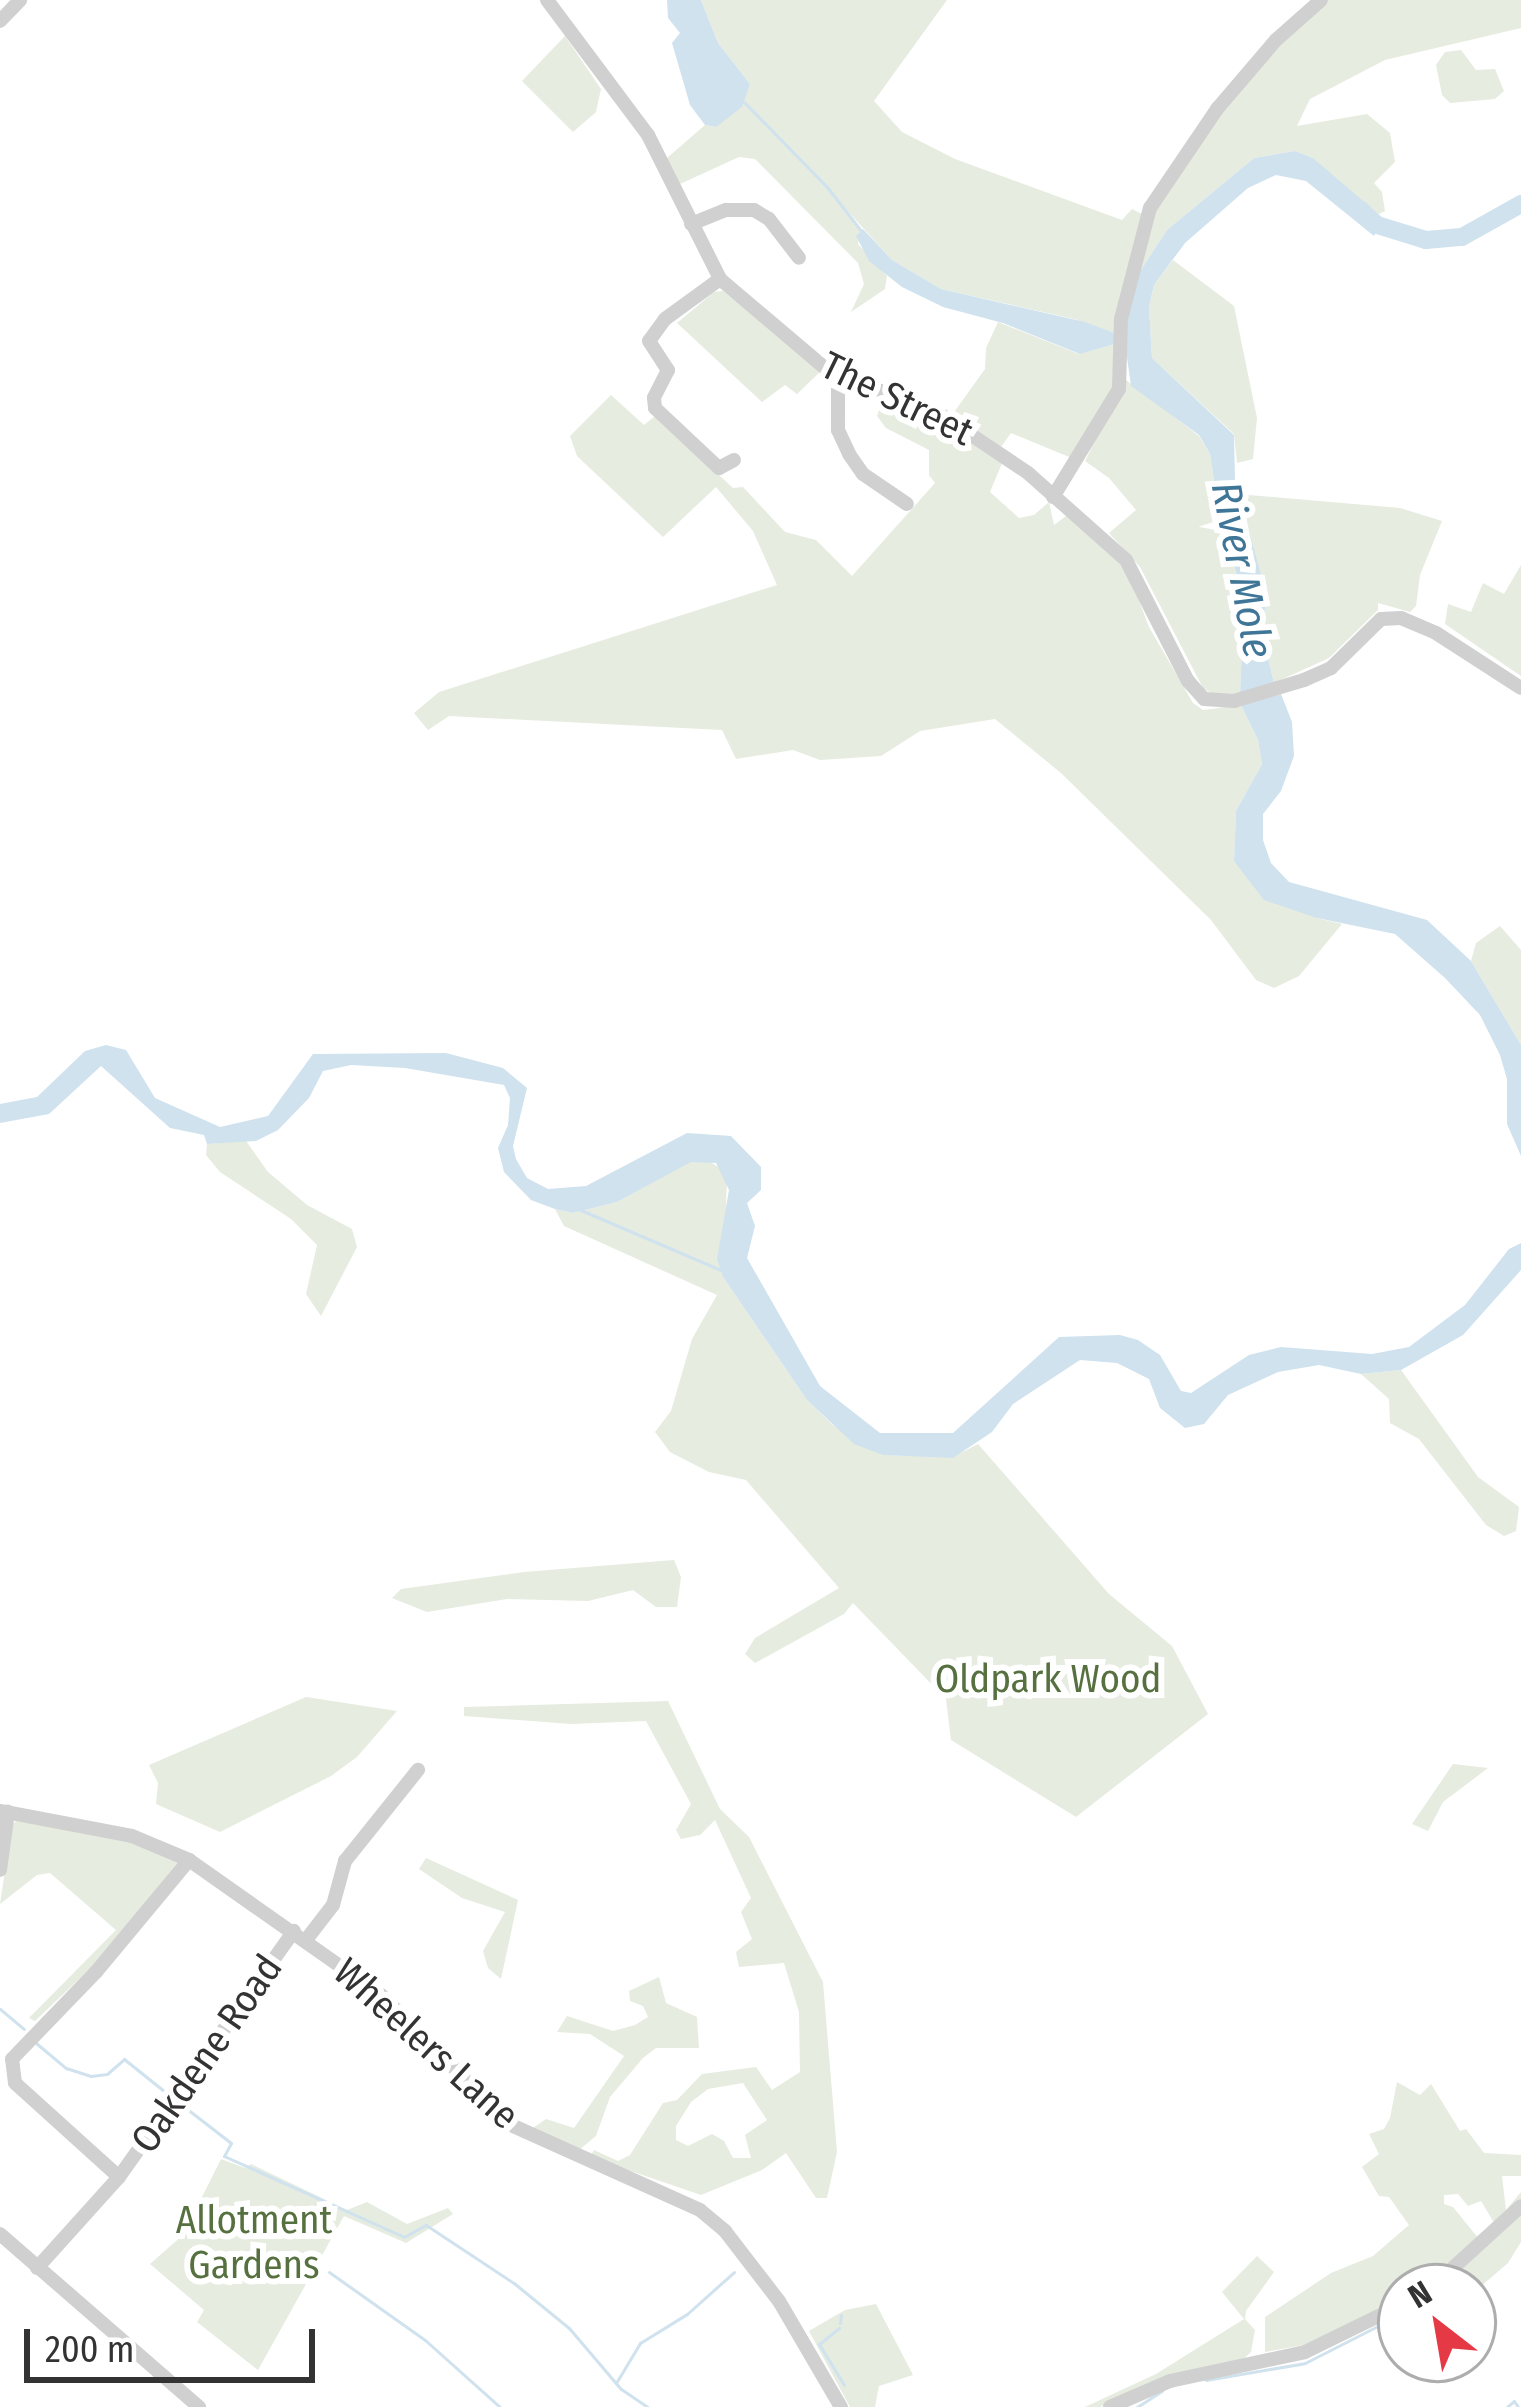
<!DOCTYPE html>
<html>
<head>
<meta charset="utf-8">
<style>
	body { margin:0 }
	#map { position:relative; width:1521px; height:2407px; overflow:hidden; background:#fff; font-family:"Fira Sans Condensed",sans-serif }
	div>[style] { position:absolute }
	.green>* { inset:0; background:#e6ecdf }
	.water>* { inset:0; background:#cfe2ee }
	.stream>* { height:3px; margin:-1.5px; padding:0 1.5px; transform-origin:1.5px; border-radius:1.5px; background:#cfe2ee }
	.river>* { height:18px; margin:-9px; padding:0 9px; transform-origin:9px; border-radius:9px; background:#cfe2ee }
	.minor>* { height:14px; margin:-7px; padding:0 7px; transform-origin:7px; border-radius:7px; background:#d0d0d0 }
	span { translate:-50% -50%; white-space:nowrap; text-align:center; line-height:1.15; -webkit-text-stroke:12px #fff; paint-order:stroke }
	.street-label { font-size:39px; color:#333 }
	.park-label { font-size:39px; color:#56703f }
	.water-label { font-size:42px; color:#3f7597; font-style:italic }
	.north { position:absolute; left:1377px; top:2263px; width:120px; height:120px; box-sizing:border-box; background:#fff; border:3px solid #adadad; border-radius:50%; rotate:329deg; font-size:33px; font-weight:700; line-height:48px; text-align:center; color:#333 }
	.north::after { content:''; display:block; margin:auto; width:42px; height:54px; background:#e63946; clip-path:polygon(50% 0,100% 100%,50% 72%,0 100%) }
	.scale { position:absolute; left:24px; top:2329px; width:291px; height:54px; box-sizing:border-box; border:6px solid #333; border-top:0; padding-left:15px; font-size:36px; line-height:42px; white-space:nowrap; color:#333; -webkit-text-stroke:9px #fff; paint-order:stroke }
</style>
</head>
<body>
<div id="map">
	<div class="green">
		<div style="clip-path:polygon(701px 0,947px 0,874px 101px,902px 132px,955px 159px,1122px 220px,1132px 209px,1142px 214px,1117px 334px,1074px 319px,941px 289px,892px 260px,844px 207px,860px 230px,858px 244px,887px 276px,885px 289px,851px 312px,864px 284px,858px 263px,755px 159px,739px 157px,680px 184px,667px 158px,705px 125px,716px 127px,750px 84px,718px 43px)"></div>
		<div style="clip-path:polygon(1325px 0,1521px 0,1521px 28px,1385px 60px,1310px 99px,1297px 126px,1367px 114px,1390px 133px,1395px 162px,1374px 183px,1382px 192px,1385px 211px,1375px 216px,1313px 158px,1295px 151px,1254px 158px,1167px 230px,1131px 285px,1148px 220px,1168px 182px,1274px 45px)"></div>
		<div style="clip-path:polygon(565px 36px,601px 89px,596px 112px,573px 132px,522px 81px)"></div>
		<div style="clip-path:polygon(1461px 50px,1476px 70px,1495px 69px,1504px 91px,1495px 99px,1450px 103px,1442px 95px,1436px 65px,1445px 52px)"></div>
		<div style="clip-path:polygon(1173px 260px,1234px 306px,1257px 418px,1253px 459px,1237px 463px,1234px 434px,1152px 358px,1149px 307px,1154px 285px)"></div>
		<div style="clip-path:polygon(723px 291px,821px 371px,797px 394px,785px 385px,762px 402px,677px 323px,714px 292px)"></div>
		<div style="clip-path:polygon(998px 322px,1079px 354px,1118px 343px,1118px 383px,1074px 459px,1011px 433px,1001px 447px,952px 415px,985px 369px,986px 348px)"></div>
		<div style="clip-path:polygon(1126px 380px,1199px 436px,1210px 454px,1220px 519px,1244px 599px,1240px 694px,1215px 696px,1203px 688px,1140px 567px,1109px 533px,1136px 510px,1109px 478px,1085px 461px)"></div>
		<div style="clip-path:polygon(611px 395px,644px 425px,655px 416px,733px 488px,743px 487px,785px 532px,816px 540px,852px 576px,935px 483px,929px 475px,929px 450px,886px 428px,877px 416px,882px 401px,949px 425px,1003px 461px,990px 492px,1019px 518px,1034px 515px,1049px 502px,1054px 525px,1066px 516px,1110px 550px,1132px 582px,1149px 627px,1193px 703px,1203px 710px,1241px 705px,1258px 740px,1262px 764px,1236px 811px,1234px 861px,1317px 918px,1342px 924px,1299px 976px,1274px 988px,1256px 980px,1211px 920px,1061px 773px,995px 719px,920px 731px,881px 756px,820px 760px,793px 750px,736px 759px,722px 730px,449px 716px,428px 730px,414px 713px,439px 692px,777px 585px,753px 531px,716px 487px,663px 537px,577px 456px,570px 436px)"></div>
		<div style="clip-path:polygon(1237px 494px,1400px 508px,1442px 521px,1420px 575px,1416px 606px,1410px 612px,1378px 603px,1378px 610px,1329px 658px,1274px 683px,1263px 637px,1266px 592px)"></div>
		<div style="clip-path:polygon(1521px 565px,1521px 676px,1445px 624px,1448px 604px,1471px 612px,1483px 583px,1504px 594px)"></div>
		<div style="clip-path:polygon(1500px 926px,1521px 950px,1521px 1045px,1471px 961px,1476px 943px)"></div>
		<div style="clip-path:polygon(246px 1141px,268px 1172px,307px 1205px,352px 1229px,357px 1247px,321px 1316px,306px 1294px,317px 1245px,291px 1219px,220px 1172px,206px 1155px,207px 1144px)"></div>
		<div style="clip-path:polygon(707px 1160px,723px 1170px,727px 1180px,723px 1277px,807px 1400px,833px 1425px,883px 1455px,953px 1457px,978px 1444px,1109px 1594px,1172px 1646px,1208px 1714px,1076px 1817px,951px 1740px,946px 1699px,853px 1603px,844px 1614px,755px 1663px,745px 1654px,755px 1638px,839px 1588px,746px 1480px,709px 1472px,670px 1452px,655px 1432px,671px 1411px,692px 1339px,717px 1295px,564px 1226px,555px 1209px,573px 1213px,617px 1202px,690px 1162px)"></div>
		<div style="clip-path:polygon(1401px 1370px,1478px 1477px,1519px 1507px,1516px 1531px,1504px 1536px,1486px 1525px,1419px 1439px,1390px 1423px,1389px 1399px,1361px 1374px)"></div>
		<div style="clip-path:polygon(674px 1560px,681px 1577px,677px 1607px,656px 1607px,633px 1590px,588px 1601px,507px 1599px,427px 1612px,392px 1598px,401px 1589px,524px 1572px)"></div>
		<div style="clip-path:polygon(306px 1697px,397px 1711px,357px 1757px,331px 1776px,220px 1832px,156px 1804px,158px 1783px,149px 1765px)"></div>
		<div style="clip-path:polygon(evenodd,668px 1701px,720px 1809px,749px 1837px,823px 1982px,837px 2152px,827px 2198px,816px 2198px,786px 2153px,762px 2170px,701px 2195px,590px 2157px,594px 2150px,618px 2161px,630px 2155px,663px 2103px,677px 2100px,702px 2074px,756px 2067px,772px 2090px,800px 2072px,799px 2012px,784px 1963px,739px 1967px,736px 1952px,752px 1939px,741px 1912px,751px 1898px,715px 1820px,700px 1835px,681px 1839px,676px 1830px,691px 1804px,646px 1721px,571px 1724px,464px 1716px,464px 1707px,668px 1701px,743px 2083px,767px 2120px,745px 2135px,751px 2158px,733px 2158px,724px 2141px,712px 2134px,688px 2146px,676px 2140px,676px 2126px,691px 2102px,708px 2089px,743px 2083px)"></div>
		<div style="clip-path:polygon(1453px 1764px,1488px 1768px,1443px 1802px,1428px 1831px,1412px 1824px)"></div>
		<div style="clip-path:polygon(19px 1818px,111px 1834px,178px 1862px,97px 1962px,35px 2021px,29px 2018px,116px 1930px,50px 1873px,37px 1875px,0 1904px,12px 1825px)"></div>
		<div style="clip-path:polygon(426px 1858px,518px 1900px,501px 1979px,488px 1968px,483px 1951px,505px 1912px,462px 1898px,419px 1869px)"></div>
		<div style="clip-path:polygon(659px 1977px,666px 2003px,697px 2017px,699px 2048px,656px 2048px,643px 2058px,610px 2097px,596px 2136px,579px 2150px,533px 2128px,546px 2119px,574px 2128px,624px 2056px,590px 2034px,557px 2032px,567px 2016px,613px 2031px,635px 2025px,648px 2017px,643px 2006px,630px 2001px,629px 1991px)"></div>
		<div style="clip-path:polygon(1397px 2082px,1420px 2095px,1431px 2084px,1460px 2131px,1466px 2129px,1484px 2153px,1521px 2155px,1521px 2176px,1502px 2176px,1506px 2210px,1521px 2192px,1521px 2200px,1504px 2220px,1493px 2221px,1481px 2201px,1468px 2206px,1458px 2194px,1444px 2195px,1444px 2204px,1453px 2207px,1479px 2239px,1446px 2268px,1413px 2287px,1401px 2287px,1401px 2294px,1374px 2311px,1304px 2345px,1265px 2352px,1265px 2317px,1331px 2273px,1373px 2256px,1409px 2225px,1389px 2197px,1379px 2196px,1362px 2167px,1379px 2154px,1369px 2134px,1384px 2129px,1390px 2118px)"></div>
		<div style="clip-path:polygon(221px 2159px,245px 2168px,251px 2164px,347px 2210px,367px 2202px,407px 2224px,448px 2208px,453px 2214px,406px 2243px,344px 2216px,258px 2370px,197px 2322px,204px 2310px,150px 2264px,183px 2235px)"></div>
		<div style="clip-path:polygon(1521px 2213px,1521px 2242px,1508px 2263px,1473px 2293px,1473px 2287px,1439px 2287px)"></div>
		<div style="clip-path:polygon(1257px 2256px,1274px 2272px,1246px 2311px,1245px 2319px,1255px 2330px,1251px 2352px,1240px 2362px,1125px 2394px,1100px 2407px,1085px 2407px,1156px 2374px,1244px 2319px,1222px 2292px)"></div>
		<div style="clip-path:polygon(876px 2304px,913px 2375px,879px 2386px,875px 2407px,850px 2407px,809px 2331px,845px 2310px)"></div>
	</div>
	<div class="water">
		<div style="clip-path:polygon(667px 0,701px 0,718px 43px,750px 84px,742px 107px,716px 127px,705px 125px,690px 105px,672px 43px,680px 33px,668px 18px)"></div>
		<div style="clip-path:polygon(1295px 151px,1313px 158px,1383px 218px,1374px 236px,1306px 181px,1276px 175px,1248px 188px,1185px 243px,1154px 285px,1149px 307px,1152px 358px,1234px 435px,1235px 482px,1266px 592px,1263px 637px,1274px 683px,1240px 694px,1244px 599px,1220px 519px,1210px 454px,1199px 435px,1131px 386px,1124px 336px,1131px 285px,1167px 230px,1254px 158px)"></div>
		<div style="clip-path:polygon(863px 229px,892px 260px,941px 289px,1085px 322px,1117px 334px,1118px 343px,1080px 354px,1003px 323px,943px 307px,902px 287px,869px 261px,856px 236px)"></div>
		<div style="clip-path:polygon(1281px 694px,1292px 722px,1294px 756px,1281px 791px,1263px 814px,1263px 840px,1271px 863px,1289px 882px,1427px 920px,1471px 961px,1521px 1045px,1521px 1156px,1507px 1124px,1507px 1079px,1500px 1055px,1480px 1015px,1445px 978px,1395px 934px,1317px 918px,1264px 900px,1234px 861px,1236px 811px,1262px 764px,1258px 740px,1241px 705px)"></div>
		<div style="clip-path:polygon(106px 1045px,126px 1050px,155px 1098px,220px 1127px,268px 1116px,313px 1054px,446px 1053px,503px 1068px,527px 1088px,513px 1146px,516px 1159px,527px 1178px,548px 1189px,586px 1186px,687px 1133px,731px 1136px,761px 1167px,761px 1190px,747px 1203px,755px 1226px,747px 1258px,820px 1386px,880px 1433px,953px 1433px,1059px 1337px,1120px 1335px,1138px 1340px,1160px 1355px,1181px 1391px,1191px 1393px,1249px 1355px,1281px 1347px,1372px 1354px,1409px 1347px,1465px 1305px,1509px 1249px,1521px 1243px,1521px 1270px,1463px 1335px,1401px 1370px,1361px 1374px,1319px 1365px,1278px 1372px,1228px 1395px,1204px 1424px,1185px 1428px,1160px 1408px,1149px 1379px,1117px 1363px,1080px 1360px,1013px 1404px,992px 1432px,953px 1458px,883px 1455px,854px 1444px,807px 1400px,723px 1277px,717px 1259px,729px 1190px,716px 1163px,691px 1162px,617px 1202px,573px 1213px,555px 1209px,531px 1200px,504px 1172px,498px 1148px,508px 1125px,510px 1098px,504px 1085px,405px 1068px,351px 1065px,323px 1071px,309px 1098px,278px 1130px,256px 1141px,207px 1144px,204px 1135px,170px 1128px,101px 1066px,49px 1114px,0 1123px,0 1104px,37px 1097px,85px 1051px)"></div>
	</div>
	<div class="stream">
		<div style="left:744px;top:102px;width:119px;rotate:45.7deg"></div>
		<div style="left:827px;top:187px;width:57px;rotate:52.1deg"></div>
		<div style="left:576px;top:1208px;width:158px;rotate:23.2deg"></div>
		<div style="left:0;top:2009px;width:31px;rotate:40deg"></div>
		<div style="left:36px;top:2043px;width:39px;rotate:40deg"></div>
		<div style="left:66px;top:2068px;width:26px;rotate:18deg"></div>
		<div style="left:91px;top:2076px;width:16px;rotate:-7deg"></div>
		<div style="left:107px;top:2074px;width:23px;rotate:-41deg"></div>
		<div style="left:124px;top:2059px;width:58px;rotate:38.7deg"></div>
		<div style="left:182px;top:2105px;width:62px;rotate:37.8deg"></div>
		<div style="left:231px;top:2143px;width:15px;rotate:118deg"></div>
		<div style="left:224px;top:2156px;width:197px;rotate:24.2deg"></div>
		<div style="left:404px;top:2237px;width:25px;rotate:-29deg"></div>
		<div style="left:426px;top:2225px;width:107px;rotate:33.5deg"></div>
		<div style="left:515px;top:2284px;width:70px;rotate:39.2deg"></div>
		<div style="left:569px;top:2328px;width:80px;rotate:49.6deg"></div>
		<div style="left:621px;top:2389px;width:32px;rotate:34deg"></div>
		<div style="left:329px;top:2272px;width:118px;rotate:35.3deg"></div>
		<div style="left:425px;top:2340px;width:101px;rotate:41.8deg"></div>
		<div style="left:840px;top:2323px;width:8px;rotate:-83deg"></div>
		<div style="left:839px;top:2328px;width:26px;rotate:141deg"></div>
		<div style="left:819px;top:2344px;width:48px;rotate:58.6deg"></div>
		<div style="left:1206px;top:2380px;width:100px;rotate:-9.7deg"></div>
		<div style="left:1305px;top:2363px;width:108px;rotate:-27deg"></div>
		<div style="left:616px;top:2383px;width:47px;rotate:-59deg"></div>
		<div style="left:640px;top:2343px;width:55px;rotate:-31.7deg"></div>
		<div style="left:687px;top:2314px;width:63px;rotate:-41.8deg"></div>
		<div style="left:1137px;top:2407px;width:30px;rotate:-33deg"></div>
		<div style="left:1507px;top:2407px;width:9px;rotate:-41deg"></div>
		<div style="left:1514px;top:2401px;width:7px;rotate:56deg"></div>
	</div>
	<div class="river">
		<div style="left:1361px;top:210px;width:19px;rotate:47deg"></div>
		<div style="left:1374px;top:224px;width:54px;rotate:17.1deg"></div>
		<div style="left:1426px;top:240px;width:36px;rotate:-5deg"></div>
		<div style="left:1462px;top:237px;width:68px;rotate:-29.2deg"></div>
	</div>
	<div class="minor">
		<div style="left:547px;top:0;width:169px;rotate:53.2deg"></div>
		<div style="left:648px;top:135px;width:161px;rotate:63.4deg"></div>
		<div style="left:720px;top:279px;width:139px;rotate:40.3deg"></div>
		<div style="left:826px;top:369px;width:126px;rotate:21.9deg"></div>
		<div style="left:943px;top:416px;width:102px;rotate:33.8deg"></div>
		<div style="left:1028px;top:473px;width:131px;rotate:41.6deg"></div>
		<div style="left:1126px;top:560px;width:136px;rotate:62.9deg"></div>
		<div style="left:1188px;top:681px;width:24px;rotate:48deg"></div>
		<div style="left:1204px;top:699px;width:30px;rotate:4deg"></div>
		<div style="left:1234px;top:701px;width:73px;rotate:-16.7deg"></div>
		<div style="left:1304px;top:680px;width:30px;rotate:-24deg"></div>
		<div style="left:1331px;top:668px;width:70px;rotate:-44.4deg"></div>
		<div style="left:1381px;top:619px;width:20px;rotate:-3deg"></div>
		<div style="left:1401px;top:618px;width:38px;rotate:23deg"></div>
		<div style="left:1436px;top:633px;width:101px;rotate:32.9deg"></div>
		<div style="left:0;top:21px;width:29px;rotate:-46deg"></div>
		<div style="left:691px;top:224px;width:38px;rotate:-22deg"></div>
		<div style="left:726px;top:210px;width:28px"></div>
		<div style="left:754px;top:210px;width:17px;rotate:31deg"></div>
		<div style="left:769px;top:219px;width:49px;rotate:52.4deg"></div>
		<div style="left:720px;top:279px;width:68px;rotate:144deg"></div>
		<div style="left:665px;top:319px;width:27px;rotate:126deg"></div>
		<div style="left:649px;top:341px;width:35px;rotate:57deg"></div>
		<div style="left:668px;top:370px;width:31px;rotate:117deg"></div>
		<div style="left:654px;top:398px;width:10px;rotate:84deg"></div>
		<div style="left:655px;top:408px;width:88px;rotate:43.2deg"></div>
		<div style="left:719px;top:468px;width:17px;rotate:-28deg"></div>
		<div style="left:838px;top:376px;width:54px;rotate:90deg"></div>
		<div style="left:838px;top:430px;width:26px;rotate:65deg"></div>
		<div style="left:849px;top:454px;width:24px;rotate:55deg"></div>
		<div style="left:863px;top:474px;width:53px;rotate:34.3deg"></div>
		<div style="left:1053px;top:497px;width:127px;rotate:-58.6deg"></div>
		<div style="left:1119px;top:389px;width:70px;rotate:-88.4deg"></div>
		<div style="left:1121px;top:319px;width:115px;rotate:-75.4deg"></div>
		<div style="left:1150px;top:208px;width:120px;rotate:-55.9deg"></div>
		<div style="left:1217px;top:109px;width:91px;rotate:-49.5deg"></div>
		<div style="left:1276px;top:40px;width:60px;rotate:-41.6deg"></div>
		<div style="left:0;top:1811px;width:134px;rotate:10.7deg"></div>
		<div style="left:132px;top:1836px;width:62px;rotate:22.8deg"></div>
		<div style="left:189px;top:1860px;width:235px;rotate:35.1deg"></div>
		<div style="left:381px;top:1995px;width:184px;rotate:45deg"></div>
		<div style="left:511px;top:2125px;width:207px;rotate:24.2deg"></div>
		<div style="left:700px;top:2210px;width:33px;rotate:40deg"></div>
		<div style="left:725px;top:2231px;width:88px;rotate:52.4deg"></div>
		<div style="left:779px;top:2301px;width:123px;rotate:59.7deg"></div>
		<div style="left:0;top:1870px;width:59px;rotate:-82.1deg"></div>
		<div style="left:306px;top:1940px;width:44px;rotate:-52.4deg"></div>
		<div style="left:333px;top:1905px;width:46px;rotate:-74.7deg"></div>
		<div style="left:345px;top:1861px;width:117px;rotate:-51.3deg"></div>
		<div style="left:119px;top:2177px;width:140px;rotate:-137.9deg"></div>
		<div style="left:15px;top:2083px;width:24px;rotate:-97deg"></div>
		<div style="left:12px;top:2059px;width:121px;rotate:-46deg"></div>
		<div style="left:96px;top:1972px;width:146px;rotate:-50.3deg"></div>
		<div style="left:0;top:2234px;width:264px;rotate:41deg"></div>
		<div style="left:37px;top:2268px;width:122px;rotate:-48deg"></div>
		<div style="left:119px;top:2177px;width:302px;rotate:-54.6deg"></div>
		<div style="left:1432px;top:2287px;width:120px;rotate:-42.3deg"></div>
		<div style="left:1110px;top:2407px;width:65px;rotate:-23.4deg"></div>
		<div style="left:1170px;top:2381px;width:138px;rotate:-12.1deg"></div>
		<div style="left:1305px;top:2352px;width:107px;rotate:-26.1deg"></div>
	</div>
	<div class="street-label">
		<span style="left:897px;top:399px;rotate:26deg">The Street</span>
		<span style="left:426px;top:2044px;rotate:42deg">Wheelers Lane</span>
		<span style="left:207px;top:2054px;rotate:-55deg">Oakdene Road</span>
	</div>
	<div class="park-label">
		<span style="left:1048px;top:1679px">Oldpark Wood</span>
		<span style="left:254px;top:2243px">Allotment<br>Gardens</span>
	</div>
	<div class="water-label">
		<span style="left:1242px;top:570px;rotate:79deg">River Mole</span>
	</div>
	<div class="north">N</div>
	<div class="scale">200 m</div>
</div>
</body>
</html>
